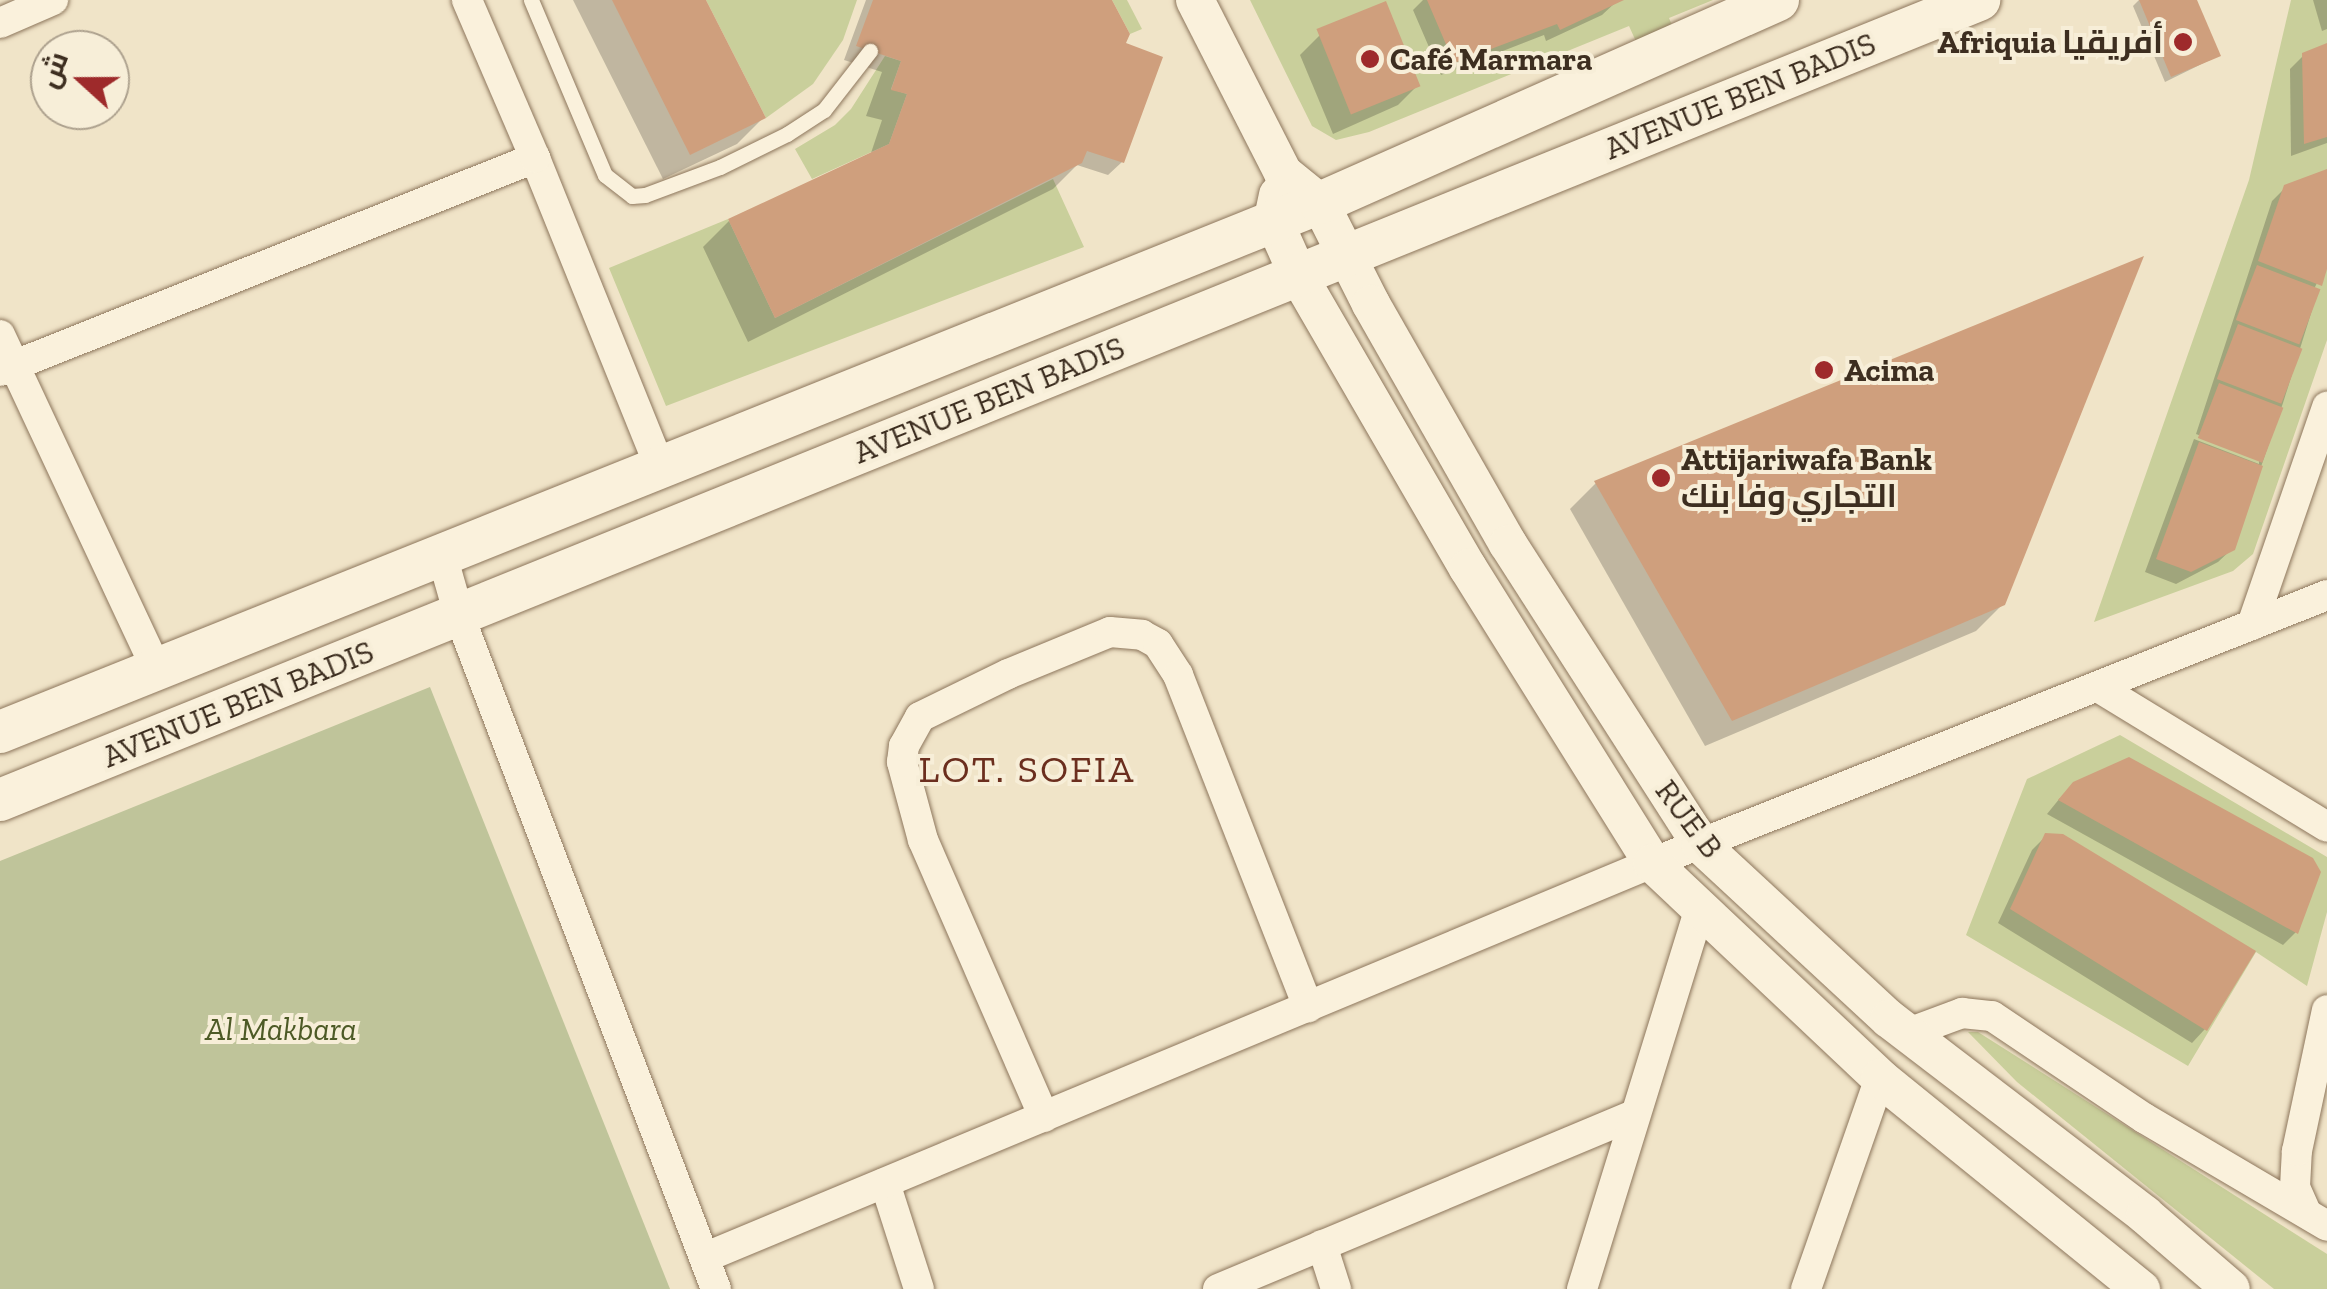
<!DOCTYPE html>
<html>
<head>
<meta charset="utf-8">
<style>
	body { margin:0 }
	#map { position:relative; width:2327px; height:1289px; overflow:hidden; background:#f0e4c8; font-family:"Zilla Slab",Cairo,serif }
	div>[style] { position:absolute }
	.green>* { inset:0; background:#c9cf9b }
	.cemetery>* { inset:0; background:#bfc49a }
	.shadow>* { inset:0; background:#0003 }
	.building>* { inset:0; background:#cf9f7d; transform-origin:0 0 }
	.roads { filter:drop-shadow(0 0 2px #8d765c) drop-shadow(0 0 2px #8d765c) }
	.service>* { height:15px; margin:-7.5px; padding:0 7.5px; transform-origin:7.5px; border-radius:7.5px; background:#faf1dc }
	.minor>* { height:30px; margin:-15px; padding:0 15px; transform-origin:15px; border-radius:15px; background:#faf1dc }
	.tertiary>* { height:38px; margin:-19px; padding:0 19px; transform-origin:19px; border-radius:19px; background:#faf1dc }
	.secondary>* { height:42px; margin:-21px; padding:0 21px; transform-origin:21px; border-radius:21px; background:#faf1dc }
	.dots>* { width:28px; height:28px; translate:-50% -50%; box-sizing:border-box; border:5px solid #f7eed8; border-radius:50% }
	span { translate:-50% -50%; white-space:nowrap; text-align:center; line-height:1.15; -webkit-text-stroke:8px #f7eed8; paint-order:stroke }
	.poi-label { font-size:32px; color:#3d2e20; font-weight:700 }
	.right { translate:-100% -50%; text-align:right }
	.left { translate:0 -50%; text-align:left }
	.street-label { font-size:32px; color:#3d2e20 }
	.park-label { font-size:32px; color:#4d5a26; font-style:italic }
	.quarter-label { font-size:38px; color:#6b2e1e; letter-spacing:2.5px }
	.north { position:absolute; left:30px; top:30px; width:100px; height:100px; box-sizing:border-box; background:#f7eed8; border:2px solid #ada18e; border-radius:50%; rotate:291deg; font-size:28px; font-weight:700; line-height:40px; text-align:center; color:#3d2e20 }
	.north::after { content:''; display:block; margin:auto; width:35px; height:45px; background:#9e2a2b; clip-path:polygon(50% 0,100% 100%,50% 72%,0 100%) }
</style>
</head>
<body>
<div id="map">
	<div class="green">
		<div style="clip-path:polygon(706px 0,857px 0,843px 40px,813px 84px,766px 118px)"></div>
		<div style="clip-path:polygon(1112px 0,1127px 0,1142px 29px,1130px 34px)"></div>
		<div style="clip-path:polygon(1250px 0,1713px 0,1669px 18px,1679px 42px,1643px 57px,1629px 26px,1369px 132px,1336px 140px,1312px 126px)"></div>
		<div style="clip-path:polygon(2291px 0,2327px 0,2327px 340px,2253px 554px,2233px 571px,2094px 622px,2249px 180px)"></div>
		<div style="clip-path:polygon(885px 56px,901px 61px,891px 89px,907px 94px,889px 144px,812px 179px,795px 149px,835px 125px,851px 109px)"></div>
		<div style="clip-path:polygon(1053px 179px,1084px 247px,666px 406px,609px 268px,728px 219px,775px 318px)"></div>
		<div style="clip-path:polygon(2120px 735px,2327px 857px,2327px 912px,2307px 986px,2256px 952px,2188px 1066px,1966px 935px,2027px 779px)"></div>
		<div style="clip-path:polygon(1968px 1032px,1978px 1032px,2327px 1254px,2327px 1289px,2274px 1289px,2017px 1082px)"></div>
	</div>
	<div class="cemetery">
		<div style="clip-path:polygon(430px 687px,670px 1289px,0 1289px,0 861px)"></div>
	</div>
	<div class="shadow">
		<div style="clip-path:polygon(573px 0,704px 0,763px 118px,737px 144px,663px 179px)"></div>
		<div style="clip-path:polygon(866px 0,1109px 0,1123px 45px,1122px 162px,1108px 175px,1077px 165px,1053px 189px,748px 342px,703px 247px,729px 221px,870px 156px,882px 120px,866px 116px,882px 72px,844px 60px)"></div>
		<div style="clip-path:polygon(1423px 0,1615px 0,1616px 2px,1602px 15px,1546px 41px,1544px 35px,1441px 75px,1413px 10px)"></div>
		<div style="clip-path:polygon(2139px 0,2194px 0,2218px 56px,2165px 82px,2133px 6px)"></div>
		<div style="clip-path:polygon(2313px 0,2327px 0,2327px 29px,2322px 31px)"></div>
		<div style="clip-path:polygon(1320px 35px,1418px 85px,1398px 105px,1333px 134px,1300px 55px)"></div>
		<div style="clip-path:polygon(2327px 46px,2327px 143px,2291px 156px,2290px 69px,2304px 55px)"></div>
		<div style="clip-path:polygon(2327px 172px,2327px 263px,2314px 289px,2318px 291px,2283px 403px,2233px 548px,2218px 562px,2176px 584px,2145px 572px,2194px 439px,2259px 464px,2259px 458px,2196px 434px,2272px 201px,2286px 187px)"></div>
		<div style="clip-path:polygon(1596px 483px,2003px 604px,1976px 631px,1705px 746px,1570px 509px)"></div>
		<div style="clip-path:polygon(2060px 798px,2296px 932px,2283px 945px,2047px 814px)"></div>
		<div style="clip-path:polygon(2046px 836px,2205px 1029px,2192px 1043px,1998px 923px,2032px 850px)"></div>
	</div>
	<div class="building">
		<div style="clip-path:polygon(612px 0,706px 0,766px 118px,690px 155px)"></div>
		<div style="clip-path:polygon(873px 0,1112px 0,1130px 34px,1126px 43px,1163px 57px,1124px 163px,1087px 151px,1082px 163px,775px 318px,728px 219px,889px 144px,907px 94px,891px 90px,901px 61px,856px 46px)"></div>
		<div style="clip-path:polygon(1427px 0,1624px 0,1560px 30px,1557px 24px,1454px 63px)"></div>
		<div style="clip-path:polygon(2139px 0,2197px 0,2221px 56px,2171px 77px)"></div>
		<div style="left:1386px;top:1px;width:92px;height:75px;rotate:68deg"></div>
		<div style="clip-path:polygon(2327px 43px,2327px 137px,2304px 144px,2302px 53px)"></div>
		<div style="clip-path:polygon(2327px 169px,2327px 269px,2322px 286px,2258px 261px,2284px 185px)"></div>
		<div style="clip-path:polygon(2144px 256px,2005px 605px,1732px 721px,1594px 481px)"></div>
		<div style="left:2257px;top:265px;width:68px;height:59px;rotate:21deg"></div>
		<div style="left:2238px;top:324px;width:69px;height:59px;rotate:21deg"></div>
		<div style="left:2219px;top:383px;width:69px;height:59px;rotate:21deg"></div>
		<div style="clip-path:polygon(2199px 442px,2263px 466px,2235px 550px,2191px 572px,2156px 559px)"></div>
		<div style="clip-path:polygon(2129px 757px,2313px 858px,2321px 872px,2298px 934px,2058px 800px,2073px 782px)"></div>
		<div style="clip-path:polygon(2045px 833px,2063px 834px,2256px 951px,2207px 1031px,2010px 909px)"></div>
	</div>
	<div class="roads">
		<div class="service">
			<div style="left:531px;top:0;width:190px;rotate:67.1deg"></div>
			<div style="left:605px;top:175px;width:34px;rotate:38deg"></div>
			<div style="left:632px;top:196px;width:13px;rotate:-4deg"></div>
			<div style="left:645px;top:195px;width:80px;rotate:-20.5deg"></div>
			<div style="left:720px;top:167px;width:75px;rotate:-26.2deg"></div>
			<div style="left:787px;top:134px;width:44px;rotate:-33deg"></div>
			<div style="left:824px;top:110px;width:75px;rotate:-52.1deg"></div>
		</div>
		<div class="minor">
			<div style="left:0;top:23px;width:58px;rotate:-23.5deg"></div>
			<div style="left:535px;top:158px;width:331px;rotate:68deg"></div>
			<div style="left:0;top:335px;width:370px;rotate:64.9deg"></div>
			<div style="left:0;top:371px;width:576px;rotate:-21.71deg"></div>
			<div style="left:535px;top:158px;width:172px;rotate:-113.3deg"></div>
			<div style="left:442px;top:555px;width:62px;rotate:74.2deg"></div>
			<div style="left:459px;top:615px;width:721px;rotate:69.13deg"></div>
			<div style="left:2252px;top:625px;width:231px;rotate:-71deg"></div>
			<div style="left:2098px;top:687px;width:268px;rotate:31.4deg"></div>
			<div style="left:1908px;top:1033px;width:58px;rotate:-20.3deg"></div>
			<div style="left:1962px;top:1013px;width:30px;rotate:6deg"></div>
			<div style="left:1992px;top:1016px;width:183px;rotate:33.9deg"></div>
			<div style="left:2144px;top:1118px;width:212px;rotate:30.5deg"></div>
			<div style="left:1044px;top:1117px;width:302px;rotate:-113.6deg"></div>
			<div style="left:923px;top:840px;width:81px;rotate:-105.1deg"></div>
			<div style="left:902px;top:762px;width:16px;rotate:-83deg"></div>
			<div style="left:904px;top:746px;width:33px;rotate:-61deg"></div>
			<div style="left:920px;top:717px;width:98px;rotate:-26deg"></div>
			<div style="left:1008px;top:674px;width:110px;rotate:-22.4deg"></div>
			<div style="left:1110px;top:632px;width:32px;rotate:5deg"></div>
			<div style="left:1142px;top:635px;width:18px;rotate:29deg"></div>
			<div style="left:1158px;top:644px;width:37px;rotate:57deg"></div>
			<div style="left:1178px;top:675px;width:357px;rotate:68.6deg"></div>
			<div style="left:885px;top:1183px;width:111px;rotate:72.2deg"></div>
			<div style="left:2306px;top:1212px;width:27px;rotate:-114deg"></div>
			<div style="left:2295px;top:1187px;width:36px;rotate:-87deg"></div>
			<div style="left:2297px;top:1151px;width:144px;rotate:-78deg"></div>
			<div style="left:1322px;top:1245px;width:46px;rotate:72.3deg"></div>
			<div style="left:706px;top:1257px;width:1025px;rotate:-22.61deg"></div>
			<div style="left:1652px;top:863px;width:726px;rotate:-21.65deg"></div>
			<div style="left:1218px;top:1289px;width:451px;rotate:-22.7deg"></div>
			<div style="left:1582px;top:1289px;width:396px;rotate:-72.8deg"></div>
			<div style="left:1806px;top:1289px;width:224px;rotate:-70.7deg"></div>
		</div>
		<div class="tertiary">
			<div style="left:1195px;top:0;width:194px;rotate:63deg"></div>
			<div style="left:1283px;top:173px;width:48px;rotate:39deg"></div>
			<div style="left:1320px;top:203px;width:113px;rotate:63.2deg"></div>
			<div style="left:1371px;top:304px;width:276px;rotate:60.3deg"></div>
			<div style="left:1508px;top:544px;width:358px;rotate:57.3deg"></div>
			<div style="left:1701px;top:845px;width:256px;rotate:42.8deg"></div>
			<div style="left:1889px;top:1019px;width:322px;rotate:37.4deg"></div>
			<div style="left:2145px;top:1215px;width:113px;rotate:40.7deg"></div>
			<div style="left:1278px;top:195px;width:25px;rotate:102deg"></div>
			<div style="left:1273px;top:219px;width:61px;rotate:65.9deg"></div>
			<div style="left:1298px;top:275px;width:339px;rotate:59.9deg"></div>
			<div style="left:1468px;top:568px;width:348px;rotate:58deg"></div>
			<div style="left:1652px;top:863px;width:313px;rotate:43.3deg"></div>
			<div style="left:1880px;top:1078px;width:336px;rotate:39deg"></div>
		</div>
		<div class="secondary">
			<div style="left:0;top:732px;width:1422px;rotate:-21.84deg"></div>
			<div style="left:1320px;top:203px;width:501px;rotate:-23.9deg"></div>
			<div style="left:0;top:800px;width:2135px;rotate:-22.01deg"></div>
		</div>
	</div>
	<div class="dots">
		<div style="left:2183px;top:42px;background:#9e2a2b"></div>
		<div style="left:1370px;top:59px;background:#9e2a2b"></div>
		<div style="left:1824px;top:370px;background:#9e2a2b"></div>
		<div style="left:1661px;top:478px;background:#9e2a2b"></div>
	</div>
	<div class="poi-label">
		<span class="right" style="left:2163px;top:42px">Afriquia أفريقيا</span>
		<span class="left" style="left:1390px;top:59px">Café Marmara</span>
		<span class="left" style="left:1844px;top:370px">Acima</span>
		<span class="left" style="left:1681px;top:478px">Attijariwafa Bank<br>التجاري وفا بنك</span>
	</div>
	<div class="street-label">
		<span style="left:1740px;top:96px;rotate:-22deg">AVENUE BEN BADIS</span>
		<span style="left:989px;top:400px;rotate:-22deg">AVENUE BEN BADIS</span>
		<span style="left:238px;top:704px;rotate:-22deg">AVENUE BEN BADIS</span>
		<span style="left:1689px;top:819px;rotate:53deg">RUE B</span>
	</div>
	<div class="park-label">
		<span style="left:281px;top:1029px">Al Makbara</span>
	</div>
	<div class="quarter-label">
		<span style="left:1027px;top:770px">LOT. SOFIA</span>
	</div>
	<div class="north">ش</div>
</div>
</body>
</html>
